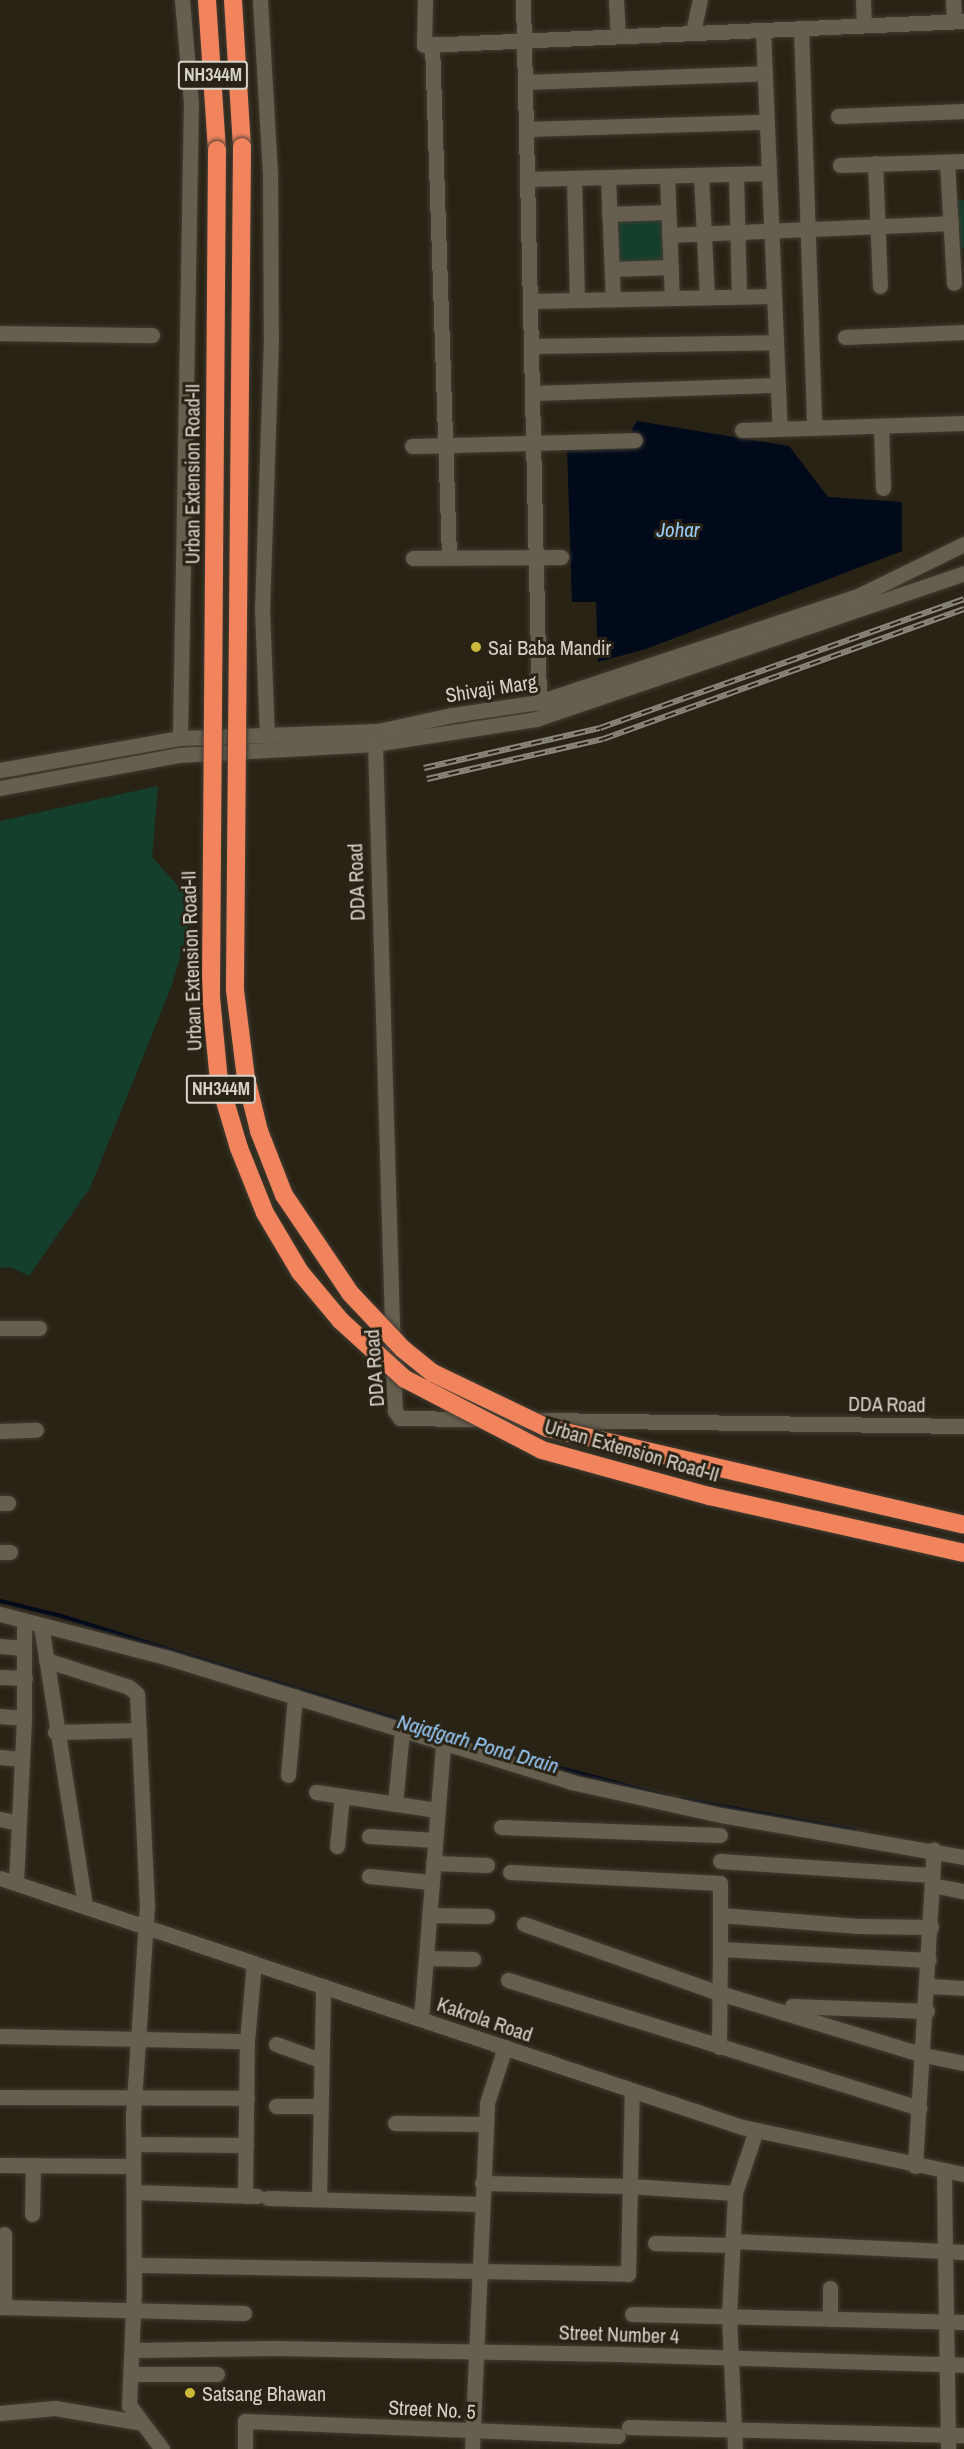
<!DOCTYPE html>
<html>
<head>
<meta charset="utf-8">
<style>
	body { margin:0 }
	#map { position:relative; width:964px; height:2449px; overflow:hidden; background:#292315; font-family:"Archivo Narrow",sans-serif }
	div>[style] { position:absolute }
	.green>* { inset:0; background:#133f2c; transform-origin:0 0 }
	.water>* { inset:0; background:#000a1b }
	.stream>* { height:4px; margin:-2px; padding:0 2px; transform-origin:2px; border-radius:2px; background:#000a1b }
	.roads { filter:drop-shadow(0 0 2px #413c32) drop-shadow(0 0 2px #413c32) }
	.street>* { height:15px; margin:-7.5px; padding:0 7.5px; transform-origin:7.5px; border-radius:7.5px; background:#665f4f }
	.secondary>* { height:15px; margin:-7.5px; padding:0 7.5px; transform-origin:7.5px; border-radius:7.5px; background:#665f4f }
	.highway>* { height:18px; margin:-9px; padding:0 9px; transform-origin:9px; border-radius:9px; background:#f1845d }
	.rail>* { height:6px; margin-top:-3px; transform-origin:0; background:repeating-linear-gradient(90deg,#292315 0 11px,#8c877c 0 22px); box-sizing:border-box; border-block:2px solid #8c877c }
	.bridges { filter:drop-shadow(0 0 2px #413c32) drop-shadow(0 0 2px #413c32) }
	.highway-bridge>* { height:18px; margin:-9px; padding:0 9px; transform-origin:9px; border-radius:9px; background:#f1845d }
	.dots>* { width:16px; height:16px; translate:-50% -50%; box-sizing:border-box; border:3px solid #292315; border-radius:50% }
	span { translate:-50% -50%; white-space:nowrap; text-align:center; line-height:1.15; -webkit-text-stroke:6px #292315; paint-order:stroke }
	.shield-label span { padding:2px 4px; background:#292315; border:2px solid; border-radius:4px; -webkit-text-stroke-width:0 }
	.shield-label { font-size:18px; color:#d6d2c9; font-weight:700 }
	.street-label { font-size:20px; color:#d6d2c9 }
	.poi-label { font-size:20px; color:#d6d2c9 }
	.left { translate:0 -50%; text-align:left }
	.water-label { font-size:21px; color:#98caf9; font-style:italic }
</style>
</head>
<body>
<div id="map">
	<div class="green">
		<div style="clip-path:polygon(958px 200px,964px 200px,964px 248px,960px 249px)"></div>
		<div style="left:665px;top:216px;width:49px;height:48px;rotate:88deg"></div>
		<div style="clip-path:polygon(158px 786px,152px 857px,195px 905px,172px 985px,90px 1188px,29px 1276px,10px 1267px,0 1268px,0 821px)"></div>
	</div>
	<div class="water">
		<div style="clip-path:polygon(637px 421px,789px 446px,828px 497px,902px 502px,902px 551px,646px 649px,598px 662px,596px 602px,572px 602px,567px 448px,622px 447px)"></div>
	</div>
	<div class="stream">
		<div style="left:0;top:1601px;width:63px;rotate:13.8deg"></div>
		<div style="left:61px;top:1616px;width:478px;rotate:17.1deg"></div>
		<div style="left:518px;top:1757px;width:154px;rotate:14.7deg"></div>
		<div style="left:683px;top:1799px;width:173px;rotate:10.3deg"></div>
	</div>
	<div class="roads">
		<div class="street">
			<div style="left:425px;top:0;width:45px;rotate:91.3deg"></div>
			<div style="left:424px;top:45px;width:541px;rotate:-2.54deg"></div>
			<div style="left:523px;top:0;width:702px;rotate:88.69deg"></div>
			<div style="left:616px;top:0;width:36px;rotate:87deg"></div>
			<div style="left:863px;top:0;width:25px;rotate:88deg"></div>
			<div style="left:953px;top:0;width:21px;rotate:87deg"></div>
			<div style="left:801px;top:28px;width:400px;rotate:88.1deg"></div>
			<div style="left:763px;top:30px;width:399px;rotate:87.6deg"></div>
			<div style="left:693px;top:32px;width:33px;rotate:-78deg"></div>
			<div style="left:432px;top:44px;width:513px;rotate:88.1deg"></div>
			<div style="left:525px;top:82px;width:240px;rotate:-2.1deg"></div>
			<div style="left:838px;top:116px;width:126px;rotate:-2.3deg"></div>
			<div style="left:526px;top:129px;width:241px;rotate:-1.7deg"></div>
			<div style="left:947px;top:162px;width:121px;rotate:86.7deg"></div>
			<div style="left:875px;top:163px;width:123px;rotate:87.7deg"></div>
			<div style="left:840px;top:165px;width:124px;rotate:-1.8deg"></div>
			<div style="left:736px;top:174px;width:122px;rotate:88.6deg"></div>
			<div style="left:701px;top:175px;width:122px;rotate:87.2deg"></div>
			<div style="left:667px;top:176px;width:122px;rotate:87.7deg"></div>
			<div style="left:608px;top:177px;width:122px;rotate:87.7deg"></div>
			<div style="left:574px;top:178px;width:122px;rotate:88.6deg"></div>
			<div style="left:528px;top:179px;width:241px;rotate:-1.4deg"></div>
			<div style="left:609px;top:214px;width:59px;rotate:-1.9deg"></div>
			<div style="left:669px;top:235px;width:282px;rotate:-2.4deg"></div>
			<div style="left:612px;top:269px;width:59px;rotate:-1.9deg"></div>
			<div style="left:531px;top:301px;width:243px;rotate:-1.2deg"></div>
			<div style="left:0;top:333px;width:152px;rotate:0.8deg"></div>
			<div style="left:845px;top:337px;width:119px;rotate:-2.4deg"></div>
			<div style="left:532px;top:346px;width:244px;rotate:-0.9deg"></div>
			<div style="left:533px;top:393px;width:245px;rotate:-1.9deg"></div>
			<div style="left:881px;top:426px;width:62px;rotate:88.2deg"></div>
			<div style="left:742px;top:430px;width:222px;rotate:-1.8deg"></div>
			<div style="left:412px;top:446px;width:223px;rotate:-1.5deg"></div>
			<div style="left:413px;top:558px;width:148px;rotate:-0.4deg"></div>
			<div style="left:0;top:1328px;width:39px"></div>
			<div style="left:0;top:1431px;width:36px;rotate:-2deg"></div>
			<div style="left:0;top:1503px;width:8px"></div>
			<div style="left:0;top:1552px;width:10px"></div>
			<div style="left:0;top:1614px;width:175px;rotate:14.6deg"></div>
			<div style="left:169px;top:1658px;width:421px;rotate:17.1deg"></div>
			<div style="left:571px;top:1782px;width:154px;rotate:12.4deg"></div>
			<div style="left:721px;top:1815px;width:247px;rotate:9.8deg"></div>
			<div style="left:41px;top:1625px;width:284px;rotate:81.1deg"></div>
			<div style="left:0;top:1646px;width:24px;rotate:5deg"></div>
			<div style="left:46px;top:1660px;width:87px;rotate:18deg"></div>
			<div style="left:129px;top:1687px;width:11px;rotate:41deg"></div>
			<div style="left:137px;top:1694px;width:211px;rotate:87.3deg"></div>
			<div style="left:147px;top:1905px;width:211px;rotate:93.8deg"></div>
			<div style="left:133px;top:2116px;width:174px;rotate:89.7deg"></div>
			<div style="left:134px;top:2290px;width:115px;rotate:92.5deg"></div>
			<div style="left:129px;top:2405px;width:55px;rotate:53.1deg"></div>
			<div style="left:0;top:1677px;width:25px;rotate:2deg"></div>
			<div style="left:0;top:1716px;width:24px;rotate:5deg"></div>
			<div style="left:55px;top:1732px;width:84px;rotate:-1.4deg"></div>
			<div style="left:0;top:1757px;width:22px;rotate:5deg"></div>
			<div style="left:288px;top:1775px;width:79px;rotate:-84.9deg"></div>
			<div style="left:316px;top:1792px;width:122px;rotate:8.5deg"></div>
			<div style="left:395px;top:1804px;width:73px;rotate:-84.5deg"></div>
			<div style="left:0;top:1819px;width:19px;rotate:12deg"></div>
			<div style="left:501px;top:1827px;width:219px;rotate:2.1deg"></div>
			<div style="left:369px;top:1836px;width:66px;rotate:3.5deg"></div>
			<div style="left:337px;top:1846px;width:50px;rotate:-84.3deg"></div>
			<div style="left:720px;top:1861px;width:213px;rotate:3.8deg"></div>
			<div style="left:433px;top:1863px;width:54px;rotate:2.1deg"></div>
			<div style="left:510px;top:1872px;width:210px;rotate:3deg"></div>
			<div style="left:720px;top:1883px;width:66px;rotate:90deg"></div>
			<div style="left:720px;top:1949px;width:209px;rotate:3deg"></div>
			<div style="left:369px;top:1876px;width:62px;rotate:5.5deg"></div>
			<div style="left:16px;top:1883px;width:165px;rotate:-87.2deg"></div>
			<div style="left:24px;top:1718px;width:97px;rotate:-90deg"></div>
			<div style="left:932px;top:1885px;width:33px;rotate:11deg"></div>
			<div style="left:429px;top:1915px;width:58px;rotate:1deg"></div>
			<div style="left:720px;top:1915px;width:138px;rotate:4.6deg"></div>
			<div style="left:858px;top:1926px;width:73px;rotate:0.8deg"></div>
			<div style="left:524px;top:1924px;width:201px;rotate:19.5deg"></div>
			<div style="left:713px;top:1991px;width:220px;rotate:16.9deg"></div>
			<div style="left:924px;top:2055px;width:41px;rotate:11.3deg"></div>
			<div style="left:426px;top:1958px;width:47px;rotate:1.2deg"></div>
			<div style="left:508px;top:1980px;width:431px;rotate:17.3deg"></div>
			<div style="left:928px;top:1986px;width:36px;rotate:3deg"></div>
			<div style="left:792px;top:2006px;width:135px;rotate:2.1deg"></div>
			<div style="left:421px;top:2019px;width:276px;rotate:-85.4deg"></div>
			<div style="left:0;top:2036px;width:247px;rotate:1.2deg"></div>
			<div style="left:276px;top:2044px;width:47px;rotate:20deg"></div>
			<div style="left:719px;top:2047px;width:98px;rotate:-89.4deg"></div>
			<div style="left:0;top:2097px;width:247px;rotate:0.2deg"></div>
			<div style="left:276px;top:2106px;width:44px"></div>
			<div style="left:395px;top:2123px;width:90px;rotate:0.6deg"></div>
			<div style="left:133px;top:2144px;width:113px;rotate:0.5deg"></div>
			<div style="left:0;top:2165px;width:133px;rotate:0.4deg"></div>
			<div style="left:915px;top:2166px;width:317px;rotate:-86.6deg"></div>
			<div style="left:944px;top:2171px;width:80px;rotate:89.3deg"></div>
			<div style="left:945px;top:2251px;width:19px;rotate:3deg"></div>
			<div style="left:482px;top:2183px;width:148px;rotate:1.2deg"></div>
			<div style="left:630px;top:2186px;width:105px;rotate:3.8deg"></div>
			<div style="left:735px;top:2193px;width:66px;rotate:-71.6deg"></div>
			<div style="left:134px;top:2192px;width:123px;rotate:1.9deg"></div>
			<div style="left:245px;top:2196px;width:155px;rotate:-89.3deg"></div>
			<div style="left:247px;top:2041px;width:78px;rotate:-84.9deg"></div>
			<div style="left:268px;top:2198px;width:213px;rotate:1.6deg"></div>
			<div style="left:319px;top:2199px;width:213px;rotate:-88.9deg"></div>
			<div style="left:32px;top:2214px;width:49px;rotate:-88.8deg"></div>
			<div style="left:4px;top:2234px;width:73px;rotate:90deg"></div>
			<div style="left:733px;top:2241px;width:212px;rotate:2.7deg"></div>
			<div style="left:945px;top:2251px;width:198px;rotate:89.1deg"></div>
			<div style="left:655px;top:2243px;width:78px;rotate:1.5deg"></div>
			<div style="left:134px;top:2265px;width:494px;rotate:1deg"></div>
			<div style="left:628px;top:2274px;width:184px;rotate:-88.8deg"></div>
			<div style="left:0;top:2307px;width:244px;rotate:1.4deg"></div>
			<div style="left:632px;top:2314px;width:332px;rotate:1.4deg"></div>
			<div style="left:830px;top:2319px;width:31px;rotate:-90deg"></div>
			<div style="left:132px;top:2350px;width:142px;rotate:-0.8deg"></div>
			<div style="left:274px;top:2348px;width:344px;rotate:1deg"></div>
			<div style="left:618px;top:2354px;width:346px;rotate:1.8deg"></div>
			<div style="left:131px;top:2374px;width:86px"></div>
			<div style="left:0;top:2413px;width:55px;rotate:-5.2deg"></div>
			<div style="left:55px;top:2408px;width:88px;rotate:9.8deg"></div>
			<div style="left:629px;top:2427px;width:335px;rotate:1.4deg"></div>
			<div style="left:245px;top:2449px;width:28px;rotate:-90deg"></div>
			<div style="left:245px;top:2421px;width:373px;rotate:2.3deg"></div>
			<div style="left:472px;top:2449px;width:346px;rotate:-87.5deg"></div>
			<div style="left:487px;top:2103px;width:59px;rotate:-72.2deg"></div>
			<div style="left:735px;top:2449px;width:133px;rotate:-92.6deg"></div>
			<div style="left:729px;top:2316px;width:123px;rotate:-87.2deg"></div>
		</div>
		<div class="secondary">
			<div style="left:260px;top:0;width:173px;rotate:86.7deg"></div>
			<div style="left:270px;top:173px;width:166px;rotate:89.7deg"></div>
			<div style="left:271px;top:339px;width:269px;rotate:91.9deg"></div>
			<div style="left:262px;top:608px;width:128px;rotate:87.8deg"></div>
			<div style="left:180px;top:738px;width:635px;rotate:-89.01deg"></div>
			<div style="left:191px;top:103px;width:103px;rotate:-95deg"></div>
			<div style="left:375px;top:744px;width:648px;rotate:88.32deg"></div>
			<div style="left:394px;top:1392px;width:19px;rotate:87deg"></div>
			<div style="left:395px;top:1411px;width:9px;rotate:54deg"></div>
			<div style="left:400px;top:1418px;width:564px;rotate:0.81deg"></div>
			<div style="left:0;top:770px;width:183px;rotate:-10.1deg"></div>
			<div style="left:180px;top:738px;width:198px;rotate:-2deg"></div>
			<div style="left:378px;top:731px;width:76px;rotate:-12.2deg"></div>
			<div style="left:452px;top:715px;width:88px;rotate:-8.5deg"></div>
			<div style="left:539px;top:702px;width:336px;rotate:-18.4deg"></div>
			<div style="left:858px;top:596px;width:118px;rotate:-26.1deg"></div>
			<div style="left:0;top:788px;width:181px;rotate:-10.5deg"></div>
			<div style="left:178px;top:755px;width:197px;rotate:-3.2deg"></div>
			<div style="left:375px;top:744px;width:163px;rotate:-8.8deg"></div>
			<div style="left:536px;top:719px;width:452px;rotate:-18.8deg"></div>
			<div style="left:0;top:1878px;width:783px;rotate:18.55deg"></div>
			<div style="left:742px;top:2127px;width:227px;rotate:12deg"></div>
		</div>
		<div class="highway">
			<div style="left:207px;top:0;width:150px;rotate:86.2deg"></div>
			<div style="left:233px;top:0;width:147px;rotate:86.5deg"></div>
		</div>
	</div>
	<div class="rail">
		<div style="left:424px;top:768px;width:180px;rotate:-12.8deg"></div>
		<div style="left:600px;top:728px;width:386px;rotate:-19.5deg"></div>
		<div style="left:427px;top:779px;width:180px;rotate:-12.8deg"></div>
		<div style="left:603px;top:739px;width:384px;rotate:-19.8deg"></div>
	</div>
	<div class="bridges">
		<div class="highway-bridge">
			<div style="left:242px;top:147px;width:843px;rotate:90.48deg"></div>
			<div style="left:235px;top:990px;width:89px;rotate:82.9deg"></div>
			<div style="left:246px;top:1078px;width:55px;rotate:76.2deg"></div>
			<div style="left:259px;top:1131px;width:69px;rotate:68.7deg"></div>
			<div style="left:284px;top:1195px;width:118px;rotate:56deg"></div>
			<div style="left:350px;top:1293px;width:77px;rotate:46.6deg"></div>
			<div style="left:403px;top:1349px;width:38px;rotate:39deg"></div>
			<div style="left:433px;top:1373px;width:127px;rotate:25.6deg"></div>
			<div style="left:548px;top:1428px;width:427px;rotate:13.1deg"></div>
			<div style="left:217px;top:150px;width:847px;rotate:90.41deg"></div>
			<div style="left:211px;top:997px;width:84px;rotate:84.6deg"></div>
			<div style="left:219px;top:1081px;width:70px;rotate:73.4deg"></div>
			<div style="left:239px;top:1148px;width:70px;rotate:68.2deg"></div>
			<div style="left:265px;top:1213px;width:69px;rotate:59.3deg"></div>
			<div style="left:300px;top:1272px;width:64px;rotate:50.1deg"></div>
			<div style="left:341px;top:1321px;width:86px;rotate:42.2deg"></div>
			<div style="left:405px;top:1379px;width:154px;rotate:27.4deg"></div>
			<div style="left:542px;top:1450px;width:173px;rotate:15.4deg"></div>
			<div style="left:709px;top:1496px;width:261px;rotate:12.6deg"></div>
		</div>
	</div>
	<div class="dots">
		<div style="left:476px;top:647px;background:#cbb939"></div>
		<div style="left:190px;top:2393px;background:#cbb939"></div>
	</div>
	<div class="shield-label">
		<span style="left:213px;top:75px">NH344M</span>
		<span style="left:221px;top:1089px">NH344M</span>
	</div>
	<div class="street-label">
		<span style="left:192px;top:474px;rotate:-90deg">Urban Extension Road-II</span>
		<span style="left:491px;top:688px;rotate:-9deg">Shivaji Marg</span>
		<span style="left:356px;top:882px;rotate:-92deg">DDA Road</span>
		<span style="left:191px;top:961px;rotate:-92deg">Urban Extension Road-II</span>
		<span style="left:374px;top:1368px;rotate:-94deg">DDA Road</span>
		<span style="left:887px;top:1404px;rotate:1deg">DDA Road</span>
		<span style="left:632px;top:1450px;rotate:16deg">Urban Extension Road-II</span>
		<span style="left:485px;top:2019px;rotate:19deg">Kakrola Road</span>
		<span style="left:619px;top:2334px;rotate:2deg">Street Number 4</span>
		<span style="left:432px;top:2409px;rotate:3deg">Street No. 5</span>
	</div>
	<div class="poi-label">
		<span class="left" style="left:488px;top:647px">Sai Baba Mandir</span>
		<span class="left" style="left:202px;top:2393px">Satsang Bhawan</span>
	</div>
	<div class="water-label">
		<span style="left:678px;top:530px">Johar</span>
		<span style="left:478px;top:1744px;rotate:16deg">Najafgarh Pond Drain</span>
	</div>
</div>
</body>
</html>
